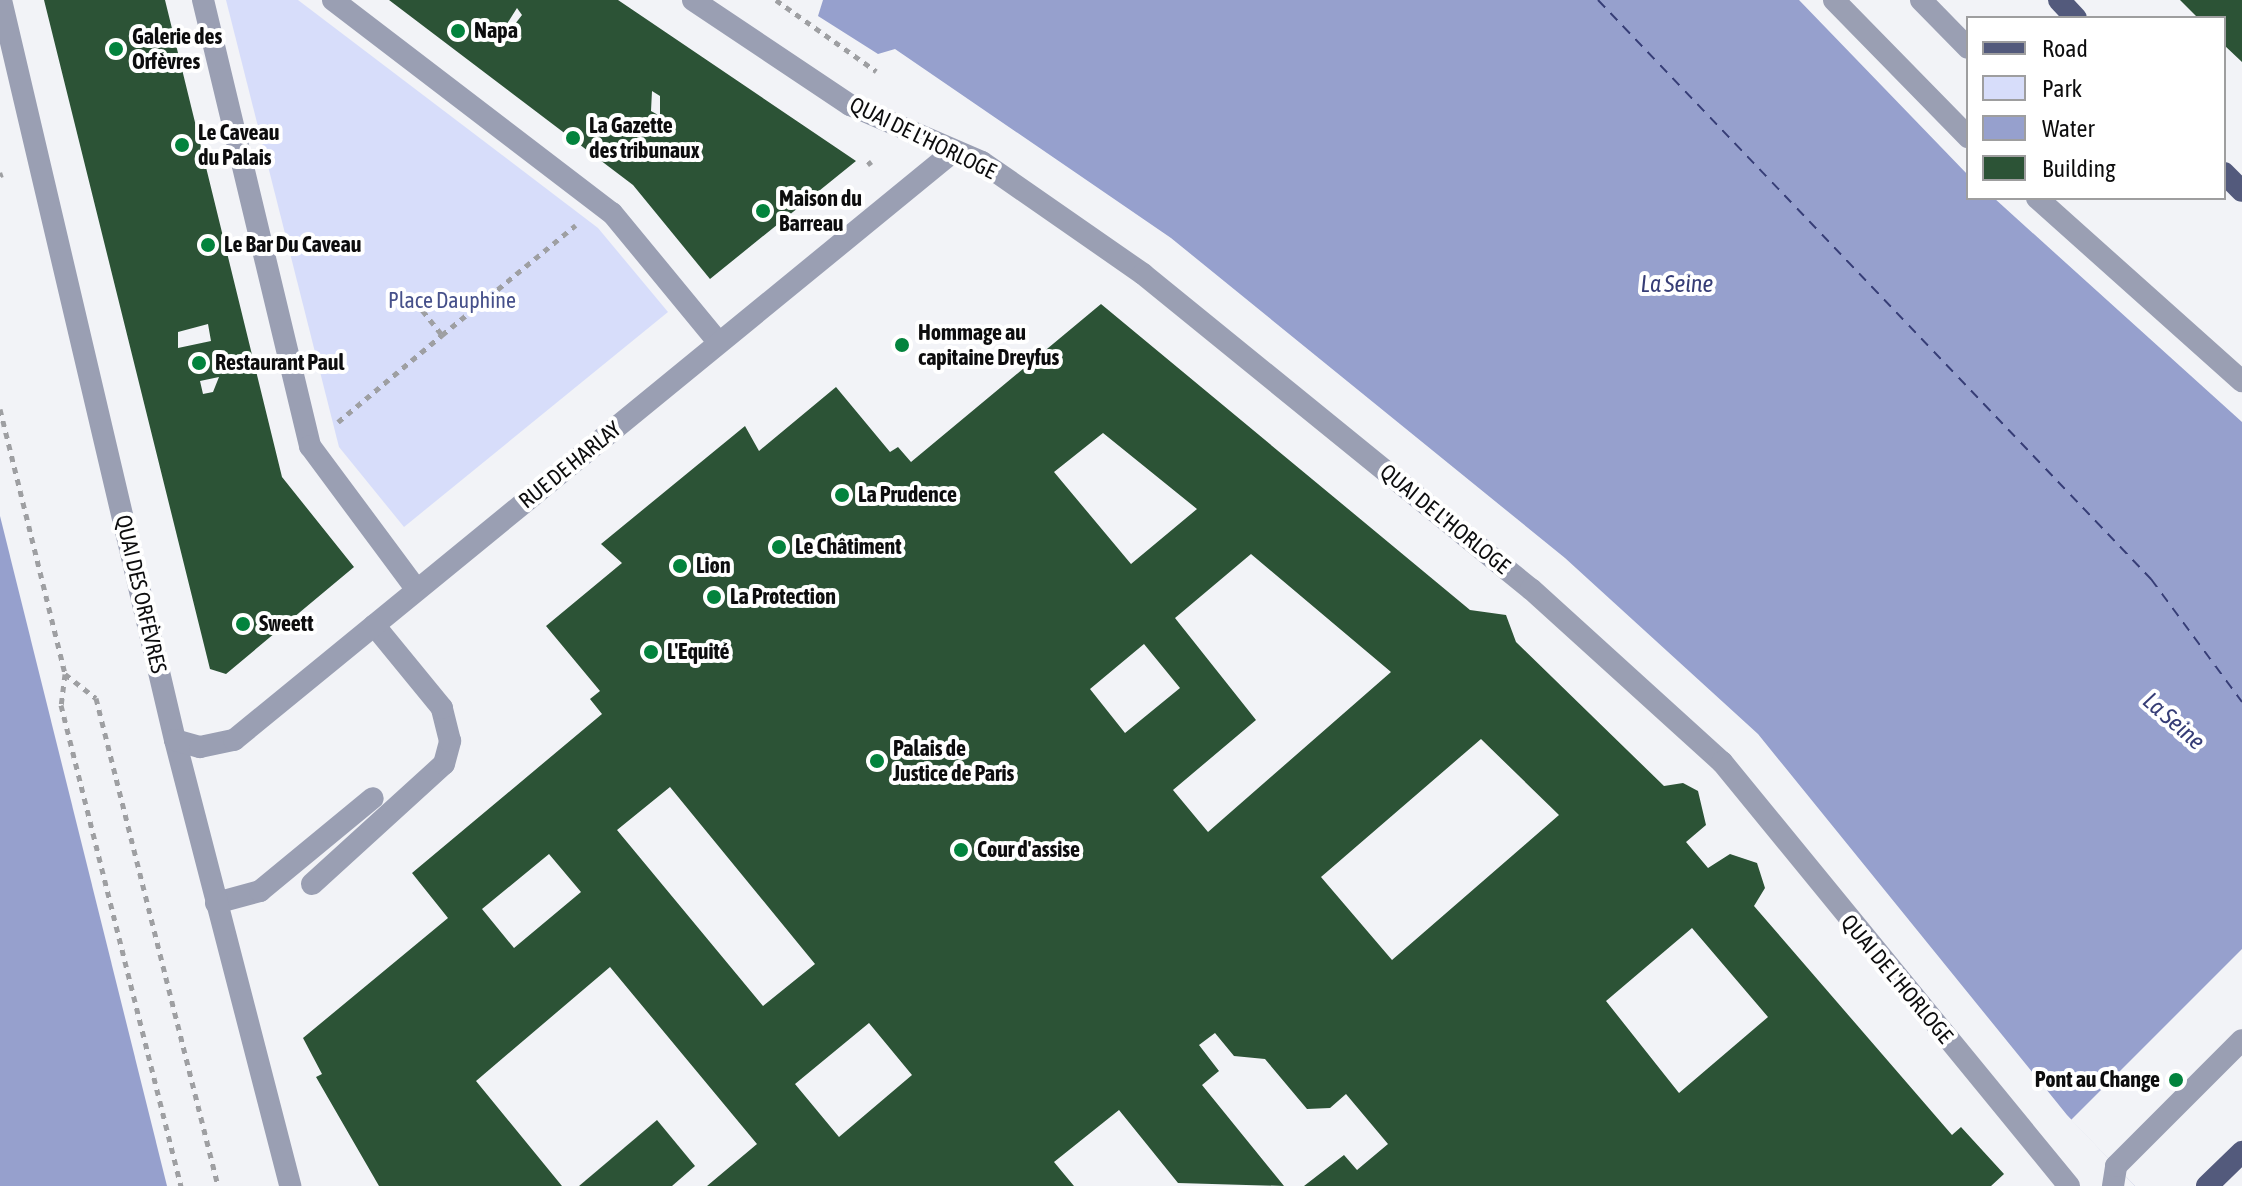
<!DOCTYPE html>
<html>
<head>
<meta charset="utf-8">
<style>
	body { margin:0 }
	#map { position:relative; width:2242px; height:1186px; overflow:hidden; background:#f2f3f7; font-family:"Asap Condensed",sans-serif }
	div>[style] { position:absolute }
	.green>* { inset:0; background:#d7ddfa }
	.water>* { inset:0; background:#96a0cd }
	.pier>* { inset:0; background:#f2f3f7 }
	.ferry>* { height:2px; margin-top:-1px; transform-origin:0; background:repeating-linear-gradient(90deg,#363d76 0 10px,transparent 0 18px) }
	.building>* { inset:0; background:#2c5336 }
	.path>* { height:5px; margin-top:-2.5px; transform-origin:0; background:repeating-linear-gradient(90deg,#9e9fa2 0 6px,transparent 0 12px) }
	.service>* { height:22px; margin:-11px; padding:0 11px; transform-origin:11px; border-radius:11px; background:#9a9fb3 }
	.minor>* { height:22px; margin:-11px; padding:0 11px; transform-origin:11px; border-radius:11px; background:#9a9fb3 }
	.primary>* { height:22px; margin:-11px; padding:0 11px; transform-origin:11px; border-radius:11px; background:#535a7c }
	.dots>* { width:22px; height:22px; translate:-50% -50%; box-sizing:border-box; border:4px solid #fff; border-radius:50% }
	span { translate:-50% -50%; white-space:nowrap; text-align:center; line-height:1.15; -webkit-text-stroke:8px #fff; paint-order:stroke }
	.poi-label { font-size:22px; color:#0d0d0e; font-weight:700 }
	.left { translate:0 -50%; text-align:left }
	.right { translate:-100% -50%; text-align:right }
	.street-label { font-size:22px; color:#0d0d0e }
	.park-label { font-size:22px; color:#46508a }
	.water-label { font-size:24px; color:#363d76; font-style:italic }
	.legend { position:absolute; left:1966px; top:16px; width:260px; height:184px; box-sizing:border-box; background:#fff; border:2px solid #9e9e9f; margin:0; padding:10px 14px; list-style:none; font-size:24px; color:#0d0d0e }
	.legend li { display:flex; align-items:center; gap:16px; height:40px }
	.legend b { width:40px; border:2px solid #9e9e9f }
</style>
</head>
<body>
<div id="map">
	<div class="green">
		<div style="clip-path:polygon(226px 0,298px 0,598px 228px,668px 312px,404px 527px,339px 447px)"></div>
	</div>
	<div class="water">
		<div style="clip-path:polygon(823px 0,1799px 0,1968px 175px,1968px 198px,1994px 198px,2242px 422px,2242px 1186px,2135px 1186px,2067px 1115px,1758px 734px,1565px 558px,1171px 238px,895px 49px,878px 54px,818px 16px)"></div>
		<div style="clip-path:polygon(0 516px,167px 1186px,0 1186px)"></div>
	</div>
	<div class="pier">
		<div style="clip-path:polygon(2242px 949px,2242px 1186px,2135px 1186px,2071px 1120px)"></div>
	</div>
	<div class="ferry">
		<div style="left:1598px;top:0;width:801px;rotate:46.32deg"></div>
		<div style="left:2151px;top:579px;width:153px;rotate:53.5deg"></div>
	</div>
	<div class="building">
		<div style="clip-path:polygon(evenodd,44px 0,165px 0,282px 477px,354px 567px,226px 674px,210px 669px,44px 0,208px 324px,211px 341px,178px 348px,178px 332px,208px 324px,44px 0,219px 377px,213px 392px,203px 394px,200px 381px,219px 377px)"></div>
		<div style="clip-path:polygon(evenodd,389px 0,618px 0,856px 161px,710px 279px,633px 185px,389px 0,517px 8px,522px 15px,508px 33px,503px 30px,517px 8px,389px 0,652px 91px,660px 96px,660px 116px,651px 111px,652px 91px)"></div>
		<div style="clip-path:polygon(2180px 0,2242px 0,2242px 62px,2224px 45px,2224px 18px,2198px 18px)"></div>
		<div style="clip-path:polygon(evenodd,1101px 304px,1470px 610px,1506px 615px,1516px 642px,1664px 786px,1683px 783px,1698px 791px,1706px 825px,1686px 842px,1708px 868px,1730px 854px,1757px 863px,1765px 888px,1754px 906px,1952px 1135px,1961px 1127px,2004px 1174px,1991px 1186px,1304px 1186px,1344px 1155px,1357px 1170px,1388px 1144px,1346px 1094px,1330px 1108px,1307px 1109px,1265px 1059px,1234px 1056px,1215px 1033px,1199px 1045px,1219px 1071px,1202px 1085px,1284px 1186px,1178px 1183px,1119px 1110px,1054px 1162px,1074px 1186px,707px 1186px,757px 1144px,610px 967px,476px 1081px,562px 1186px,379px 1186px,316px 1077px,322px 1074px,303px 1038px,448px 918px,412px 873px,602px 714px,590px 699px,600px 691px,546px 626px,622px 563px,601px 544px,745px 426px,759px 451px,836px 387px,890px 452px,898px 447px,911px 462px,1101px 304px,1103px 433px,1197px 509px,1131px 564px,1054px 472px,1103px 433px,1101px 304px,1251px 554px,1391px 672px,1208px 832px,1173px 790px,1256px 720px,1175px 618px,1251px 554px,1101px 304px,1144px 644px,1180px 688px,1125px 733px,1090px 689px,1144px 644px,1101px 304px,1481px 739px,1559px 815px,1392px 960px,1321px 877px,1481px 739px,1101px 304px,670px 787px,815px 964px,763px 1006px,617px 830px,670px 787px,1101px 304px,549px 854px,581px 892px,514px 948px,482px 909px,549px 854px,1101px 304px,1692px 928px,1768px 1017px,1679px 1093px,1606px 1001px,1692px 928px,1101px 304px,869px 1023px,912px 1075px,839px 1137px,795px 1084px,869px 1023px)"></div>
		<div style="clip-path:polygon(657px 1120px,695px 1166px,672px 1186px,579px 1186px)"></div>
	</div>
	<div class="path">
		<div style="left:776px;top:0;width:123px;rotate:35.4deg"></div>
		<div style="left:868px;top:161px;width:5px;rotate:53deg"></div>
		<div style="left:0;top:175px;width:3px;rotate:-18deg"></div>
		<div style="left:415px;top:301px;width:43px;rotate:51.5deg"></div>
		<div style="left:442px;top:335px;width:173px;rotate:-39.4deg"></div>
		<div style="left:0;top:409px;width:273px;rotate:76.2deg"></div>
		<div style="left:65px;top:674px;width:31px;rotate:97deg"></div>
		<div style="left:61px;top:705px;width:496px;rotate:76deg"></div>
		<div style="left:338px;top:422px;width:136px;rotate:-39.9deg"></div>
		<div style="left:65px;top:674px;width:39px;rotate:38deg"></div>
		<div style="left:96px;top:698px;width:503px;rotate:75.96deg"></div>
	</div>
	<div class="service">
		<div style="left:1834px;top:0;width:192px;rotate:45.6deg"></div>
		<div style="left:1921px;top:0;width:67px;rotate:45.6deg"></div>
		<div style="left:2037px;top:198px;width:275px;rotate:41.8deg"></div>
		<div style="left:312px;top:884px;width:178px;rotate:-42.3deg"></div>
		<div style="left:444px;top:764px;width:24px;rotate:-75deg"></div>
		<div style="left:450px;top:741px;width:34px;rotate:-104deg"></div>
		<div style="left:442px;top:708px;width:107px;rotate:-129.3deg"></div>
		<div style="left:216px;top:903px;width:46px;rotate:-15.3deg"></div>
		<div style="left:260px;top:891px;width:146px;rotate:-39.5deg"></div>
		<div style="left:2113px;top:1186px;width:20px;rotate:-81deg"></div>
		<div style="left:2116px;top:1166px;width:178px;rotate:-45deg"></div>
	</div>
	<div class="minor">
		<div style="left:1px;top:0;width:760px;rotate:76.77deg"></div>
		<div style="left:175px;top:740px;width:461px;rotate:75.5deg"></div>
		<div style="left:203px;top:0;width:459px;rotate:76.5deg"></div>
		<div style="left:310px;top:446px;width:179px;rotate:53.4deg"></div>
		<div style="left:333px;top:0;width:351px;rotate:37.4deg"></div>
		<div style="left:612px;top:213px;width:168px;rotate:50.5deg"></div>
		<div style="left:693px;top:0;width:189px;rotate:33.8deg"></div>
		<div style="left:850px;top:105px;width:144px;rotate:23.4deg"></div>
		<div style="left:982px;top:162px;width:196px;rotate:34.8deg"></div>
		<div style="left:1143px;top:274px;width:500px;rotate:39.1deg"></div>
		<div style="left:1531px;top:589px;width:258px;rotate:42.2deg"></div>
		<div style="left:1722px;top:762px;width:548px;rotate:50.7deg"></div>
		<div style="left:175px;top:740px;width:26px;rotate:16deg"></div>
		<div style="left:200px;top:747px;width:35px;rotate:-12deg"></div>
		<div style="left:234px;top:740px;width:929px;rotate:-39.28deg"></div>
	</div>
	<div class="primary">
		<div style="left:2059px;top:0;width:25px;rotate:47deg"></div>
		<div style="left:2224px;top:173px;width:25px;rotate:45deg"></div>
		<div style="left:2207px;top:1186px;width:49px;rotate:-44.2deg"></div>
	</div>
	<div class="dots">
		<div style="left:458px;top:31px;background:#03833d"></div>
		<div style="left:116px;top:49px;background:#03833d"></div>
		<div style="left:573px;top:138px;background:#03833d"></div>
		<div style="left:182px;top:145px;background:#03833d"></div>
		<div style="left:763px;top:211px;background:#03833d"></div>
		<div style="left:208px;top:245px;background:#03833d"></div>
		<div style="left:902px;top:345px;background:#03833d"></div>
		<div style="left:199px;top:363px;background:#03833d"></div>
		<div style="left:842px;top:495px;background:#03833d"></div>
		<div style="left:779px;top:547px;background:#03833d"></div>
		<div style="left:680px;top:566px;background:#03833d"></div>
		<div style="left:714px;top:597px;background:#03833d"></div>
		<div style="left:243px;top:624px;background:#03833d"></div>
		<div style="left:651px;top:652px;background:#03833d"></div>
		<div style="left:877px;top:761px;background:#03833d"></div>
		<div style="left:961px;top:850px;background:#03833d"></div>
		<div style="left:2176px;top:1080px;background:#03833d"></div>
	</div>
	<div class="poi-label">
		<span class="left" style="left:474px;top:31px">Napa</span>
		<span class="left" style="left:132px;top:49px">Galerie des<br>Orfèvres</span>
		<span class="left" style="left:589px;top:138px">La Gazette<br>des tribunaux</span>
		<span class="left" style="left:198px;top:145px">Le Caveau<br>du Palais</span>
		<span class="left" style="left:779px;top:211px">Maison du<br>Barreau</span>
		<span class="left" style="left:224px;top:245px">Le Bar Du Caveau</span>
		<span class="left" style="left:918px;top:345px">Hommage au<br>capitaine Dreyfus</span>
		<span class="left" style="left:215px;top:363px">Restaurant Paul</span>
		<span class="left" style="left:858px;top:495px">La Prudence</span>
		<span class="left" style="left:795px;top:547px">Le Châtiment</span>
		<span class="left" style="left:696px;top:566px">Lion</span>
		<span class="left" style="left:730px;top:597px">La Protection</span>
		<span class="left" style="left:259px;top:624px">Sweett</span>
		<span class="left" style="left:667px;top:652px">L'Equité</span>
		<span class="left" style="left:893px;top:761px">Palais de<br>Justice de Paris</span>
		<span class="left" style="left:977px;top:850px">Cour d'assise</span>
		<span class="right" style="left:2160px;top:1080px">Pont au Change</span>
	</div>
	<div class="street-label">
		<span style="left:923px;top:138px;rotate:26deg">QUAI DE L'HORLOGE</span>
		<span style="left:570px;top:465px;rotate:-39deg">RUE DE HARLAY</span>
		<span style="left:1445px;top:519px;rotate:39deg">QUAI DE L'HORLOGE</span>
		<span style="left:141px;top:594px;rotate:77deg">QUAI DES ORFÈVRES</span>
		<span style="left:1897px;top:979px;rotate:50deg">QUAI DE L'HORLOGE</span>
	</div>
	<div class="park-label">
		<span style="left:452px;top:301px">Place Dauphine</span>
	</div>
	<div class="water-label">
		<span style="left:1677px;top:284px">La Seine</span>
		<span style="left:2174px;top:721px;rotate:41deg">La Seine</span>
	</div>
	<ul class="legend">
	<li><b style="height:10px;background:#535a7c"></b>Road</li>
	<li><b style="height:22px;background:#d7ddfa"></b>Park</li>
	<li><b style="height:22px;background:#96a0cd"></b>Water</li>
	<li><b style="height:22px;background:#2c5336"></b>Building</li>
	</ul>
</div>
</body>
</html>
